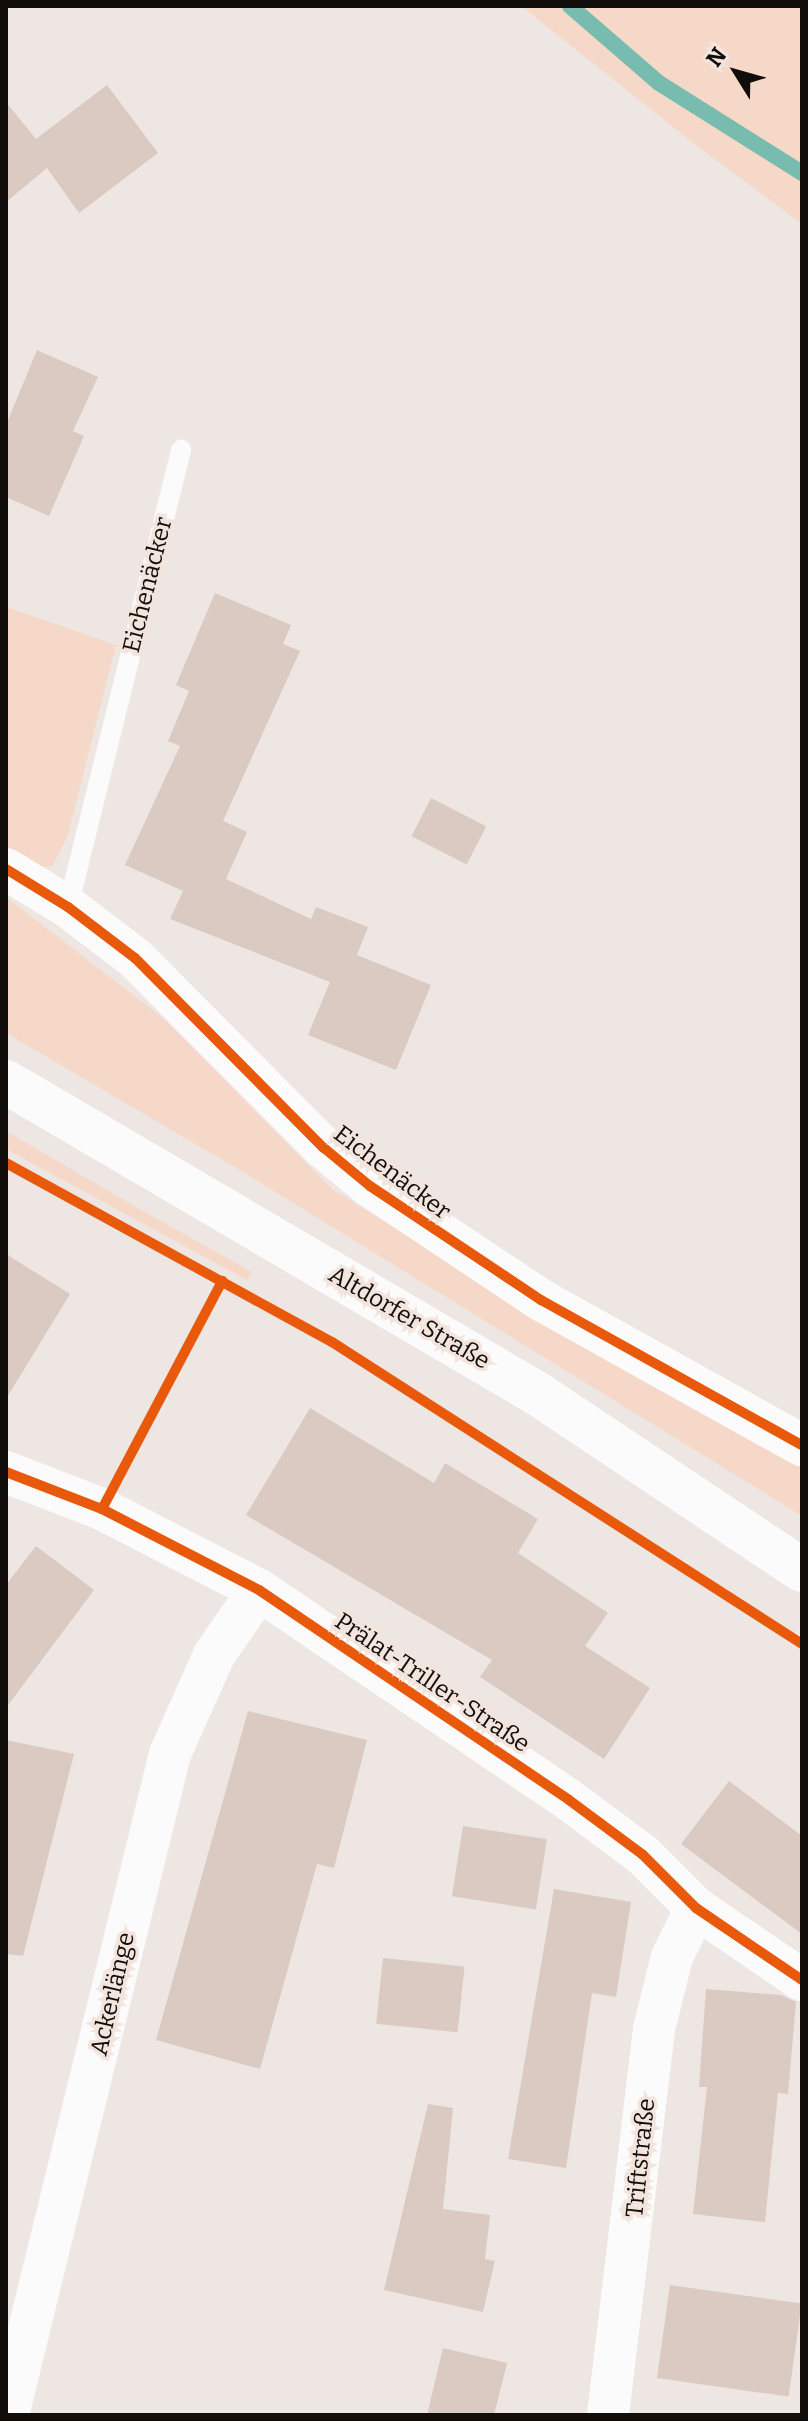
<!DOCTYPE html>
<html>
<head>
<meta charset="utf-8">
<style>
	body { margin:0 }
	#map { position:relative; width:808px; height:2421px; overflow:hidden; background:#eee6e2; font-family:Bitter,serif }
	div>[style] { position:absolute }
	.green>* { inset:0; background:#f5d8c8 }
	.stream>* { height:16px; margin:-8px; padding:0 8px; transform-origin:8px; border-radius:8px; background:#78bbaf }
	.building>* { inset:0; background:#dbcac1; transform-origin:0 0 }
	.service>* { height:20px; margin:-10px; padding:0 10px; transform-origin:10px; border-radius:10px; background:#fcfbfb }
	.minor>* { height:42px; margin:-21px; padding:0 21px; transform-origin:21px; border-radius:21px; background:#fcfbfb }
	.secondary>* { height:44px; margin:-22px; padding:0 22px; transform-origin:22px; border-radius:22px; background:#fcfbfb }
	.cycleway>* { height:10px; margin:-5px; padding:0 5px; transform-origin:5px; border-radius:5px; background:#e8590c }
	span { translate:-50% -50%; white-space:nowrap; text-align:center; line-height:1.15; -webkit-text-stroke:7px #f3e5dd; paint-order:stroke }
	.street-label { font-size:24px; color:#110d0a }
	.frame { position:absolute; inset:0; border:8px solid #110d0a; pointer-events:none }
	.north { position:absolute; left:696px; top:32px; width:80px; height:80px; -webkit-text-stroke:6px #f3e5dd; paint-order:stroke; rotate:307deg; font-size:22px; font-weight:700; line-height:32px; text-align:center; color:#110d0a }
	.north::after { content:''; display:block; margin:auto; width:28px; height:36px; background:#110d0a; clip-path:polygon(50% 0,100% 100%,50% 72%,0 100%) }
</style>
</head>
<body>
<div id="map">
	<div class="green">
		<div style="clip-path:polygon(521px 6px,802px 6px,802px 224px,697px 146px)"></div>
		<div style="clip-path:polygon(6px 607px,116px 645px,67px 838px,52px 866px,38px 868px,6px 848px)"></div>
		<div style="clip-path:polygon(6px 897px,163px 1018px,332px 1189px,540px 1319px,802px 1467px,802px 1516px,238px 1169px,6px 1033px)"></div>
		<div style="clip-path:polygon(6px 1131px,143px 1211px,252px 1272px,247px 1280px,6px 1149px)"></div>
	</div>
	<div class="stream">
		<div style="left:570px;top:6px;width:118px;rotate:40.9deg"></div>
		<div style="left:659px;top:83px;width:169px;rotate:32.2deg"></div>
	</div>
	<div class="building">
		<div style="clip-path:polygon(107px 85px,158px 153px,79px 213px,47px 168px,6px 202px,6px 102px,36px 139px)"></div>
		<div style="clip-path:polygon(37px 350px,98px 377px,73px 431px,84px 436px,49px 516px,6px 497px,6px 425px)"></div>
		<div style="clip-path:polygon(215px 593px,291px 625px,283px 644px,300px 651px,223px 821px,247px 832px,226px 879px,311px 919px,316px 907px,368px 927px,357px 955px,431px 985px,396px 1070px,308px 1035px,330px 982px,170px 919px,183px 891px,125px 865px,180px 746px,168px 741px,189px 691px,176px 685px)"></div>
		<div style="left:431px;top:798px;width:62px;height:43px;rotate:27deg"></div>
		<div style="clip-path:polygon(6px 1254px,70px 1294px,6px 1399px)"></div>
		<div style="clip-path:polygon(310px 1408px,434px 1483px,445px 1463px,538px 1519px,518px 1553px,608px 1613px,585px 1646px,650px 1688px,604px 1759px,480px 1677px,492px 1660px,246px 1515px)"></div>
		<div style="clip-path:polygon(36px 1546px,94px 1590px,6px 1708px,6px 1585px)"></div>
		<div style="clip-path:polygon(248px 1711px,367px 1740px,334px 1868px,317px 1864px,260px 2069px,156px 2040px)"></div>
		<div style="clip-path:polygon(6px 1740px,74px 1754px,23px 1956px,6px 1954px)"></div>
		<div style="clip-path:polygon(729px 1781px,802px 1836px,802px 1934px,681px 1844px)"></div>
		<div style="left:463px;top:1826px;width:85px;height:71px;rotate:9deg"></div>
		<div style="clip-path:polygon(554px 1889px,631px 1902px,616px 1997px,592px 1993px,566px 2168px,508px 2159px)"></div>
		<div style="left:383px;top:1958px;width:82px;height:66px;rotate:6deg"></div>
		<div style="clip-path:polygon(706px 1989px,781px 1995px,796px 2002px,788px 2094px,778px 2093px,765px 2222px,693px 2214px,707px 2087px,699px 2087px)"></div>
		<div style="clip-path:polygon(428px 2104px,453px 2108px,443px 2209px,490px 2215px,485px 2259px,495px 2261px,483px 2312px,384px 2290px)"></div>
		<div style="left:670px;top:2285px;width:133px;height:94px;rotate:8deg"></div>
		<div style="clip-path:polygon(443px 2348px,507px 2363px,494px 2415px,427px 2415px)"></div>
	</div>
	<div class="service">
		<div style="left:68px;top:907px;width:471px;rotate:-76.1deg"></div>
	</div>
	<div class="minor">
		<div style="left:6px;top:869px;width:73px;rotate:31.5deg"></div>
		<div style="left:68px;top:907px;width:84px;rotate:37.3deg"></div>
		<div style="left:135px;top:958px;width:268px;rotate:45.2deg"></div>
		<div style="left:324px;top:1148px;width:60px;rotate:39.6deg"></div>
		<div style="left:370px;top:1186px;width:206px;rotate:33.7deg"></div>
		<div style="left:541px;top:1300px;width:299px;rotate:29.1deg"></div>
		<div style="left:6px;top:1472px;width:103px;rotate:21.1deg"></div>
		<div style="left:102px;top:1509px;width:177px;rotate:27.3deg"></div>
		<div style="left:259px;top:1590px;width:374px;rotate:34.1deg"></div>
		<div style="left:569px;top:1800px;width:92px;rotate:36.6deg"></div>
		<div style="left:643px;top:1855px;width:75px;rotate:45deg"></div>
		<div style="left:696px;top:1908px;width:128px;rotate:34.2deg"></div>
		<div style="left:8px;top:2415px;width:681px;rotate:-76.23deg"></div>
		<div style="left:170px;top:1754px;width:108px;rotate:-66deg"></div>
		<div style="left:214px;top:1655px;width:79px;rotate:-55.3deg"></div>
		<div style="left:608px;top:2415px;width:389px;rotate:-83.2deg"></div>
		<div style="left:654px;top:2029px;width:74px;rotate:-76deg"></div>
		<div style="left:672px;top:1957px;width:55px;rotate:-63.9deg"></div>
	</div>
	<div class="secondary">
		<div style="left:6px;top:1082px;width:617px;rotate:30.39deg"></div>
		<div style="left:538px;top:1394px;width:317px;rotate:33.7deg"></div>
	</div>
	<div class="cycleway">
		<div style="left:6px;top:869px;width:73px;rotate:31.5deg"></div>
		<div style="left:68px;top:907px;width:84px;rotate:37.3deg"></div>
		<div style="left:135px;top:958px;width:268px;rotate:45.2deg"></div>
		<div style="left:324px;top:1148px;width:60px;rotate:39.6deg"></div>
		<div style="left:370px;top:1186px;width:206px;rotate:33.7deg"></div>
		<div style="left:541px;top:1300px;width:299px;rotate:29.1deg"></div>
		<div style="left:6px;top:1163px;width:372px;rotate:28.8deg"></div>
		<div style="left:332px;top:1342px;width:559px;rotate:32.72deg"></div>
		<div style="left:6px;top:1472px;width:103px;rotate:21.1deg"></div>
		<div style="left:102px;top:1509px;width:177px;rotate:27.3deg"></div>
		<div style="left:259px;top:1590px;width:374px;rotate:34.1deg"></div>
		<div style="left:569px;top:1800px;width:92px;rotate:36.6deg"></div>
		<div style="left:643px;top:1855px;width:75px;rotate:45deg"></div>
		<div style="left:696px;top:1908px;width:128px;rotate:34.2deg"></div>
		<div style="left:102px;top:1509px;width:258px;rotate:-62.2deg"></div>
	</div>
	<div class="street-label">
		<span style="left:148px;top:585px;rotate:-76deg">Eichenäcker</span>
		<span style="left:392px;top:1173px;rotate:37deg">Eichenäcker</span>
		<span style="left:409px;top:1318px;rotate:30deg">Altdorfer Straße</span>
		<span style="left:432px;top:1683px;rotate:34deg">Prälat-Triller-Straße</span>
		<span style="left:113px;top:1994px;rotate:-77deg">Ackerlänge</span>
		<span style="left:641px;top:2158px;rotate:-84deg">Triftstraße</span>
	</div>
	<div class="frame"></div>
	<div class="north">N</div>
</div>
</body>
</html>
